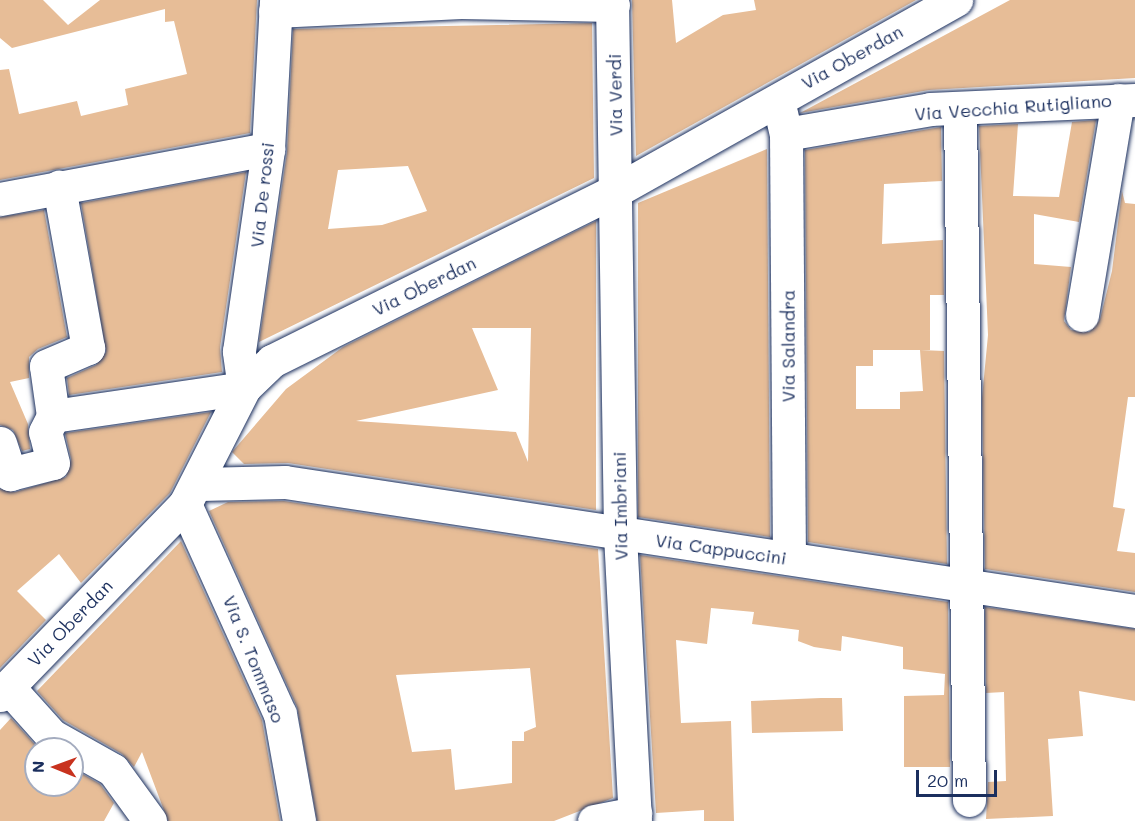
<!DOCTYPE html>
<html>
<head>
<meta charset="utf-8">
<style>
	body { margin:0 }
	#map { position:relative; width:1135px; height:821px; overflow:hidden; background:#fff; font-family:Mali,sans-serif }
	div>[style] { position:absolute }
	.building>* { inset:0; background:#e7bd97 }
	.roads { filter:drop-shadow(0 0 2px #1b2f5e) drop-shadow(0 0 2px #1b2f5e) }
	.minor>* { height:33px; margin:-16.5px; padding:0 16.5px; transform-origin:16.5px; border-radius:16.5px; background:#fff }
	.tertiary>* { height:33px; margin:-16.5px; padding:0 16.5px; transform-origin:16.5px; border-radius:16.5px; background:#fff }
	span { translate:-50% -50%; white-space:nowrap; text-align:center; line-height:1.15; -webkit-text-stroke:6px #fff; paint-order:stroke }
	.street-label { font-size:18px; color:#1b2f5e }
	.north { position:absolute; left:24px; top:737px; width:60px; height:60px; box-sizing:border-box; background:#fff; border:2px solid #a4acbf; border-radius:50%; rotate:271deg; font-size:16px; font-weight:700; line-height:24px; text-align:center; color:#1b2f5e }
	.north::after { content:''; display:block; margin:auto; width:21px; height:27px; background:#c8321e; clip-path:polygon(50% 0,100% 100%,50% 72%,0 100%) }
	.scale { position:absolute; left:916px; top:770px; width:81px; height:27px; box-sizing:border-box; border:3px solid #1b2f5e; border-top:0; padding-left:8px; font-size:18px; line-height:21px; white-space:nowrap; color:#1b2f5e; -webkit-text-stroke:4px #fff; paint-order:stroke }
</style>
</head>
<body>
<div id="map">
	<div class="building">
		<div style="clip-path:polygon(0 0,43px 0,68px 25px,100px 0,257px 0,250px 133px,0 180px,0 70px,9px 69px,19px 114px,77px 101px,81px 116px,128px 105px,125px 89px,187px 74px,174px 21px,165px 22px,165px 9px,12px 48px,0 38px)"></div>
		<div style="clip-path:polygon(632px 0,672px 0,676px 43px,723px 15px,756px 10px,754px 0,916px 0,636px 156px)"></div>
		<div style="clip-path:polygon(1010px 0,1135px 0,1135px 78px,929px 90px,800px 113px)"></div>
		<div style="clip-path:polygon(evenodd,592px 23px,594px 178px,259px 342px,287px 152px,293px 29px,592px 23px,408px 166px,427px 211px,382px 225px,328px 229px,338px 170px,408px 166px)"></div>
		<div style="clip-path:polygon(1096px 120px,1079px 222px,1034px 214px,1034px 264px,1071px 267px,1064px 321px,1071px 330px,1089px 332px,1100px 319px,1112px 271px,1122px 191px,1125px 203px,1135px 204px,1135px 397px,1128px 397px,1113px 507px,1125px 509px,1117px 551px,1135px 553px,1135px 592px,985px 569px,982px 398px,988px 335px,979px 126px,1018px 124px,1013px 196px,1059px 197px,1072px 122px)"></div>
		<div style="clip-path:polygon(evenodd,941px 127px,942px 181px,884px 184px,882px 244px,943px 240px,944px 295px,930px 295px,930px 350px,920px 350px,944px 351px,947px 564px,808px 542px,805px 150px,941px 127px,873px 350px,920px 350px,923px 391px,900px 392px,900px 409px,856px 409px,856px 366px,873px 366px,873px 350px)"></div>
		<div style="clip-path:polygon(767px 149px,770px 537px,638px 517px,638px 203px)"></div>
		<div style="clip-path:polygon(246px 172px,220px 348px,222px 372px,69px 395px,67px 378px,96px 365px,106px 352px,81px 203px)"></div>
		<div style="clip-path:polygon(44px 210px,67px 337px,38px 349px,29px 357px,29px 378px,10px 382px,28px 424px,30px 449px,22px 451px,13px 430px,0 425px,0 217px)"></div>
		<div style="clip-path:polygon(evenodd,596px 221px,596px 510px,288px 463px,244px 464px,232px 452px,286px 389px,343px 347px,596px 221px,472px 328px,531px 328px,528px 462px,516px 432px,356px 421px,498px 390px,472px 328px)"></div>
		<div style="clip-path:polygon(211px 412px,170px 493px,81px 583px,59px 554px,17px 591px,46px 620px,0 668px,0 489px,15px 492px,66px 477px,71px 459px,65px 433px)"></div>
		<div style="clip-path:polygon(evenodd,284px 501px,598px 549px,613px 798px,554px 821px,317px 821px,297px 707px,209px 511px,228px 502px,284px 501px,530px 668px,536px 727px,524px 732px,524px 741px,512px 741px,512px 783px,455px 790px,451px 749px,412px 752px,396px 675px,530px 668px)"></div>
		<div style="clip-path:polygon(181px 541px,262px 720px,280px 821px,168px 821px,142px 752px,134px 767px,122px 754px,63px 720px,37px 691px)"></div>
		<div style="clip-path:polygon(640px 555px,948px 602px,950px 767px,904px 767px,904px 696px,944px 695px,945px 674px,903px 669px,903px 647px,842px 636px,841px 651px,814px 647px,798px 641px,799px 630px,752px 624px,754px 612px,711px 608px,707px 644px,676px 640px,681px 723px,731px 721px,734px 821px,704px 821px,704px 810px,656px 813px)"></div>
		<div style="clip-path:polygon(985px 607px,1135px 629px,1135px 701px,1079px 691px,1083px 736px,1048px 739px,1053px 816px,986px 819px,988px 782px,1006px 781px,1004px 692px,986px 693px)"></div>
		<div style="clip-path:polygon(821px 698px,842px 698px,843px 731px,752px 733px,751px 701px)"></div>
		<div style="clip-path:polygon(11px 718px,39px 749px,36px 785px,72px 785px,72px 768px,100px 784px,114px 803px,104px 821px,0 821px,0 730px)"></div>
	</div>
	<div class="roads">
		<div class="minor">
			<div style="left:275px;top:11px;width:186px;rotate:-2.8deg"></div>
			<div style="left:461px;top:2px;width:152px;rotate:1.1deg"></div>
			<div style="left:960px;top:111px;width:689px;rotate:89.25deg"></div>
			<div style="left:781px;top:113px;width:22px;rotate:77deg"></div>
			<div style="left:786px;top:134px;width:146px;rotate:-9.8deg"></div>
			<div style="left:930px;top:109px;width:205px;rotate:-2.5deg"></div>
			<div style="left:786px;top:134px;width:424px;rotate:89.6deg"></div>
			<div style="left:0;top:199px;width:273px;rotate:-10.6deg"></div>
			<div style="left:1082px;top:315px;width:218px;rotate:-80.5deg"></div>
			<div style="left:53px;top:416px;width:50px;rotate:-98deg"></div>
			<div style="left:46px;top:366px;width:46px;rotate:-23.2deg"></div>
			<div style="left:88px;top:348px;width:164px;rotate:-100.2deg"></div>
			<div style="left:0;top:443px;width:33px;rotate:72deg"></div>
			<div style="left:10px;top:474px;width:44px;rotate:-14.3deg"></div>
			<div style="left:53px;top:463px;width:32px;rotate:-104deg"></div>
			<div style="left:45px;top:432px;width:18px;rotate:-63deg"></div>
			<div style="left:53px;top:416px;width:193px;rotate:-8.3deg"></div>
			<div style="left:244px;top:388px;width:37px;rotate:-98deg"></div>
			<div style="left:239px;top:351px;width:204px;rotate:-81.8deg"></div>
			<div style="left:268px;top:149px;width:149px;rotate:-86.9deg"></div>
			<div style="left:200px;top:484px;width:85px;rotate:-1.3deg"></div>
			<div style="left:285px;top:482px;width:860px;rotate:8.63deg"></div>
			<div style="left:185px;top:504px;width:230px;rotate:65.7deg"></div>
			<div style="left:280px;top:714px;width:109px;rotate:79.9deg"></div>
			<div style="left:8px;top:687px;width:64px;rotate:48.1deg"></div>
			<div style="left:51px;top:735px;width:71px;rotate:29.4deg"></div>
			<div style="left:113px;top:770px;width:63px;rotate:54deg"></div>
			<div style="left:0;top:695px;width:266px;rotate:-45.9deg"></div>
			<div style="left:185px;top:504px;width:130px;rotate:-63deg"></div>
			<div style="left:244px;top:388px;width:39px;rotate:-44deg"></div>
			<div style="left:272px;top:361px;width:385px;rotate:-26.4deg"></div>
			<div style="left:594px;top:821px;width:42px;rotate:-11deg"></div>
		</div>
		<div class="tertiary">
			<div style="left:612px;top:0;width:535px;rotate:89.14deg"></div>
			<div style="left:620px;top:535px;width:286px;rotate:87deg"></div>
			<div style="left:617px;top:190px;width:389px;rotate:-29.3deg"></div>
		</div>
	</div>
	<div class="street-label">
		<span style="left:852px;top:57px;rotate:-29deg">Via Oberdan</span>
		<span style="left:615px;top:95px;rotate:-91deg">Via Verdi</span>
		<span style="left:1013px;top:107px;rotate:-4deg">Via Vecchia Rutigliano</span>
		<span style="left:262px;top:195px;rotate:-84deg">Via De rossi</span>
		<span style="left:424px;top:286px;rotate:-26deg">Via Oberdan</span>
		<span style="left:788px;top:346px;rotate:-90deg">Via Salandra</span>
		<span style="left:620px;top:506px;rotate:-91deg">Via Imbriani</span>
		<span style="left:721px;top:549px;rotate:8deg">Via Cappuccini</span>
		<span style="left:70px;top:623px;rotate:-46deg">Via Oberdan</span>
		<span style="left:254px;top:659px;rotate:68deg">Via S. Tommaso</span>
	</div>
	<div class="north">N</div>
	<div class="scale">20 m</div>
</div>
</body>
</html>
